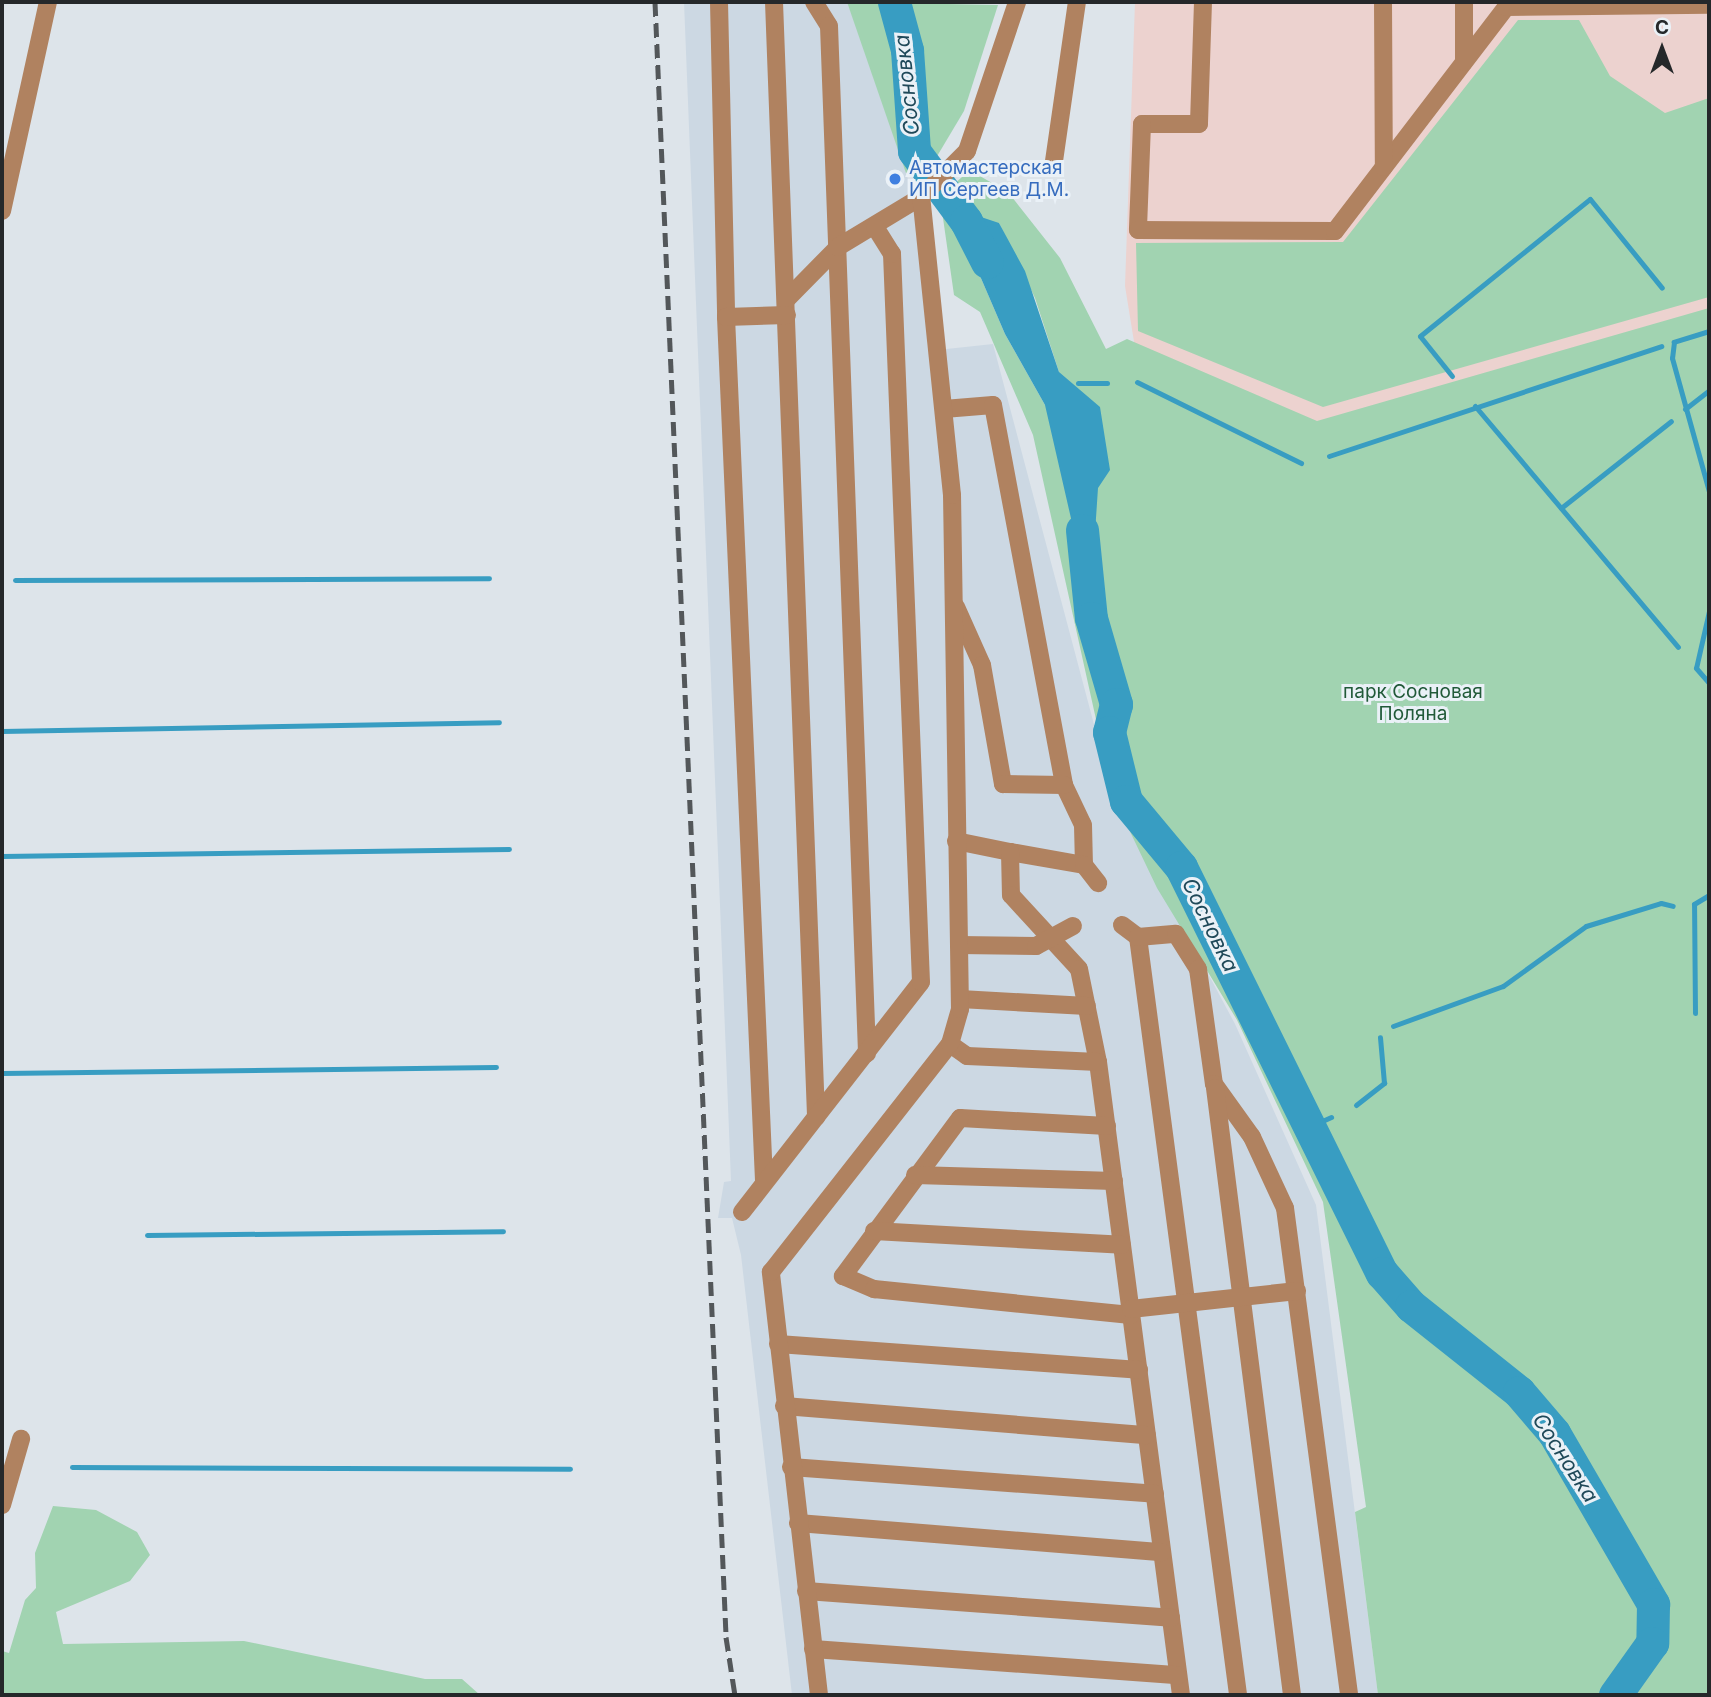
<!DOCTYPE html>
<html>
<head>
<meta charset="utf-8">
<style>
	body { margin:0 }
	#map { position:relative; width:1711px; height:1697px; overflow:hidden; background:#dde4ea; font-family:Inter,sans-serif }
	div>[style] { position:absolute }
	.built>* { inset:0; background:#ccd8e3 }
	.medical>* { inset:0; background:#ecd2cf }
	.green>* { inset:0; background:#a1d3b1 }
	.water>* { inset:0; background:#389dc2 }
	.stream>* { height:5px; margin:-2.5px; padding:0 2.5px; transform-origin:2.5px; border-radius:2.5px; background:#389dc2 }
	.river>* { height:33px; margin:-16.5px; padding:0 16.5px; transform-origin:16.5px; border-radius:16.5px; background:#389dc2 }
	.minor>* { height:18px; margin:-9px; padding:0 9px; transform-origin:9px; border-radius:9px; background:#b08260 }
	.rail>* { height:5px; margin-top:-2.5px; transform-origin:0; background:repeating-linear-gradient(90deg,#53575a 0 14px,transparent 0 21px) }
	.dots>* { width:19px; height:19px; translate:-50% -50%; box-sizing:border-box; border:4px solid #eaf1f7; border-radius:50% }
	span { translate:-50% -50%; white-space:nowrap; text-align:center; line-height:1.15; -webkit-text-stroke:6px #eaf1f7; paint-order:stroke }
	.shop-label { font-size:19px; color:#366cbe }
	.left { translate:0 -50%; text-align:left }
	.park-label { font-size:19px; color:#215a39 }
	.water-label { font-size:21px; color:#1f4959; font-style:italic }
	.frame { position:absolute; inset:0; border:4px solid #25282a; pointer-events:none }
	.north { position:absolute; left:1627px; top:14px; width:70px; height:70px; -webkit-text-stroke:5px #eaf1f7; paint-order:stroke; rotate:0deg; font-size:19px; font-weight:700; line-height:28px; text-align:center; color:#25282a }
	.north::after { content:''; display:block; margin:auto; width:24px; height:32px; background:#25282a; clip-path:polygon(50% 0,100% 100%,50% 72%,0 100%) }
</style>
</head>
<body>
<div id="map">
	<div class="built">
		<div style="clip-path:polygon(684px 2px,847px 2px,890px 113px,920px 224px,928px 351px,993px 344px,1113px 796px,1235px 1024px,1316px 1205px,1378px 1695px,792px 1695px,741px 1255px,732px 1218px,718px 1218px,724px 1182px,731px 1181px)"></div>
	</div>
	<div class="medical">
		<div style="clip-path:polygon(1135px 2px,1709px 2px,1709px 315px,1312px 442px,1136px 354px,1125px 286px)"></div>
	</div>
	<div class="green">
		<div style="clip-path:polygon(847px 2px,998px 5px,964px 111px,933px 163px,906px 173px)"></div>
		<div style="clip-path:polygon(1518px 20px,1579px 20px,1610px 76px,1665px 113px,1709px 98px,1709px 297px,1323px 407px,1138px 331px,1136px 243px,1343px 242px)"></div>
		<div style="clip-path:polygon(evenodd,978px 175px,1008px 192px,1060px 258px,1106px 349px,1127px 339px,1317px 421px,1709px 308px,1709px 1695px,1378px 1695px,1355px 1512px,1366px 1507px,1323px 1202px,1237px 1020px,1157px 888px,1113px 796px,1033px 435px,980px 312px,954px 295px,940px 197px,962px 177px,978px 175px,999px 223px,1035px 298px,1059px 372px,1045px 405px,1005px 334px,965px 241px,999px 223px)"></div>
		<div style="clip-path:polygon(53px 1506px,96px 1510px,137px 1532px,150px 1555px,130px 1581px,56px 1612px,63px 1644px,244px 1641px,425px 1679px,462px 1679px,480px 1695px,4px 1695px,2px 1651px,9px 1653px,25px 1600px,36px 1588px,35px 1553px)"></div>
	</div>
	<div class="water">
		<div style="clip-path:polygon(978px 216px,999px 223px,1025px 271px,1059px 372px,1100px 407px,1110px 470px,1098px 488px,1094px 548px,1084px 575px,1045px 405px,1005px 334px,965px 241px,966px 221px)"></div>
	</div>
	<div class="stream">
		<div style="left:1709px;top:331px;width:37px;rotate:163deg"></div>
		<div style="left:1674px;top:342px;width:16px;rotate:97deg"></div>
		<div style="left:1672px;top:358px;width:138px;rotate:74.5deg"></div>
		<div style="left:1452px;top:376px;width:51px;rotate:-128.7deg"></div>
		<div style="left:1420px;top:336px;width:218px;rotate:-38.9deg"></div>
		<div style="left:1590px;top:199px;width:114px;rotate:51deg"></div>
		<div style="left:1137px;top:382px;width:183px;rotate:26.3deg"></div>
		<div style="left:1078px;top:383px;width:29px"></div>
		<div style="left:1475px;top:406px;width:315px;rotate:49.9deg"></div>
		<div style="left:1685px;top:409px;width:31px;rotate:-38deg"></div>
		<div style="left:1329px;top:456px;width:350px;rotate:-18.3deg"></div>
		<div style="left:1561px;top:508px;width:140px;rotate:-38.3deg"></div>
		<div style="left:15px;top:580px;width:474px;rotate:-0.2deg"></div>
		<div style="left:1709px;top:611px;width:58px;rotate:102.8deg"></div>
		<div style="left:1696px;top:668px;width:20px;rotate:49deg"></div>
		<div style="left:2px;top:731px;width:497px;rotate:-1deg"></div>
		<div style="left:2px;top:856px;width:507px;rotate:-0.79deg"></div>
		<div style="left:1695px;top:1013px;width:109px;rotate:-90.5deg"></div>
		<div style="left:1694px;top:904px;width:17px;rotate:-31deg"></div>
		<div style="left:1393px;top:1026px;width:117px;rotate:-20deg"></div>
		<div style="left:1503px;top:986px;width:102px;rotate:-35.9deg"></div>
		<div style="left:1586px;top:926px;width:78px;rotate:-17deg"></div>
		<div style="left:1661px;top:903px;width:12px;rotate:14deg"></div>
		<div style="left:2px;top:1073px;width:494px;rotate:-0.7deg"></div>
		<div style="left:1356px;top:1105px;width:36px;rotate:-38deg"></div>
		<div style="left:1384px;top:1083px;width:46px;rotate:-95deg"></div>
		<div style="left:1311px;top:1126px;width:22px;rotate:-24deg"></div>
		<div style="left:147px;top:1235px;width:356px;rotate:-0.6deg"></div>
		<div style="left:72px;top:1467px;width:498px;rotate:0.2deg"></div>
	</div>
	<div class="river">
		<div style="left:894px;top:2px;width:50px;rotate:74.8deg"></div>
		<div style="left:907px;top:50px;width:101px;rotate:86deg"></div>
		<div style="left:914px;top:151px;width:87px;rotate:53.4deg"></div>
		<div style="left:966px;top:221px;width:46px;rotate:62.9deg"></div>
		<div style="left:1082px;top:530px;width:88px;rotate:84.2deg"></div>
		<div style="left:1091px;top:618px;width:90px;rotate:73.8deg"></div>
		<div style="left:1116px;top:704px;width:29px;rotate:104deg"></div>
		<div style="left:1109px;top:732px;width:71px;rotate:76.2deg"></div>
		<div style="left:1126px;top:801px;width:86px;rotate:50.2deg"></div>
		<div style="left:1181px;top:867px;width:453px;rotate:63.7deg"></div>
		<div style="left:1382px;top:1273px;width:44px;rotate:48.7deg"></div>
		<div style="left:1411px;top:1306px;width:138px;rotate:38.5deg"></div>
		<div style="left:1519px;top:1392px;width:54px;rotate:49.5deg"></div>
		<div style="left:1554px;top:1433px;width:198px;rotate:59.9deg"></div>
		<div style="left:1653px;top:1604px;width:39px;rotate:91deg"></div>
		<div style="left:1652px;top:1643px;width:64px;rotate:125.4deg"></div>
	</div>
	<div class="minor">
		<div style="left:719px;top:2px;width:315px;rotate:88.7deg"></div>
		<div style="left:726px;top:317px;width:866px;rotate:87.48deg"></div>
		<div style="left:774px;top:2px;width:1116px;rotate:87.84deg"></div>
		<div style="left:814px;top:2px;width:28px;rotate:58deg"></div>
		<div style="left:829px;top:26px;width:1028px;rotate:87.88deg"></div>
		<div style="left:1203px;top:2px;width:122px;rotate:91.9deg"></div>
		<div style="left:1199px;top:124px;width:57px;rotate:180deg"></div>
		<div style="left:1142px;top:124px;width:106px;rotate:92.2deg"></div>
		<div style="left:1138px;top:230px;width:197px;rotate:0.3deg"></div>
		<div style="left:1335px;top:231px;width:282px;rotate:-52.6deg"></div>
		<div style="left:1506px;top:7px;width:203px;rotate:-0.6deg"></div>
		<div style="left:1383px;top:2px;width:165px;rotate:89.7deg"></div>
		<div style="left:1464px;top:2px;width:60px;rotate:90deg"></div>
		<div style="left:1053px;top:168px;width:168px;rotate:-81.8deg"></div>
		<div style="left:2px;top:211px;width:214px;rotate:-77.6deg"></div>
		<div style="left:786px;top:300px;width:74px;rotate:-45.5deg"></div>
		<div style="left:838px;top:247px;width:97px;rotate:-31.1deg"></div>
		<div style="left:921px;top:197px;width:65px;rotate:-45deg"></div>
		<div style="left:967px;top:151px;width:157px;rotate:-71.4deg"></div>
		<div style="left:726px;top:317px;width:61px;rotate:-1.9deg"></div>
		<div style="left:944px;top:409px;width:49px;rotate:-4.7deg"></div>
		<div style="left:993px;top:405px;width:387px;rotate:79.4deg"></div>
		<div style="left:1064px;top:785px;width:44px;rotate:64.6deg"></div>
		<div style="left:1083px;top:825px;width:40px;rotate:88.6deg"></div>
		<div style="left:1084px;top:865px;width:75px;rotate:-170deg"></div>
		<div style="left:956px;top:607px;width:64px;rotate:65.9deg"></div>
		<div style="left:982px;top:665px;width:121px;rotate:80deg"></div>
		<div style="left:1003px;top:784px;width:61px;rotate:0.9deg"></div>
		<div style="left:956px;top:841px;width:55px;rotate:11.5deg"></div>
		<div style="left:1010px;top:852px;width:43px;rotate:88.7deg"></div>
		<div style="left:1011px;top:895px;width:100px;rotate:47.4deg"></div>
		<div style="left:1079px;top:969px;width:95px;rotate:78.5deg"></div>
		<div style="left:1098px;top:1062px;width:638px;rotate:82.53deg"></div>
		<div style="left:1084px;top:865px;width:23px;rotate:52deg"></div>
		<div style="left:1122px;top:925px;width:20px;rotate:37deg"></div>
		<div style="left:1138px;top:937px;width:765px;rotate:82.48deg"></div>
		<div style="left:1138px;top:937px;width:38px;rotate:-5deg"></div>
		<div style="left:1176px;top:934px;width:41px;rotate:57.8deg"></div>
		<div style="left:1198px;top:969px;width:116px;rotate:82.1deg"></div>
		<div style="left:1214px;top:1084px;width:65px;rotate:54.4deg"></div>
		<div style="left:1252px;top:1137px;width:78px;rotate:65.1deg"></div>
		<div style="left:1285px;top:1208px;width:491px;rotate:82.5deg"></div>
		<div style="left:959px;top:945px;width:77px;rotate:0.7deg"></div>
		<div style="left:1036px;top:946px;width:42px;rotate:-28.4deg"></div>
		<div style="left:960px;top:999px;width:127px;rotate:3.2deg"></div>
		<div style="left:950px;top:1044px;width:21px;rotate:35deg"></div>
		<div style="left:967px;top:1056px;width:131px;rotate:2.6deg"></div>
		<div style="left:1215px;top:1088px;width:612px;rotate:82.77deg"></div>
		<div style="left:1107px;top:1126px;width:147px;rotate:-176.9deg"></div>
		<div style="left:960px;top:1118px;width:197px;rotate:126.5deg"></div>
		<div style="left:843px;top:1276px;width:34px;rotate:23deg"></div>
		<div style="left:874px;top:1289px;width:258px;rotate:5.8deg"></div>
		<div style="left:915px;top:1175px;width:199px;rotate:1.7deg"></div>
		<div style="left:742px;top:1212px;width:291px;rotate:-52.1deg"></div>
		<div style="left:921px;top:982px;width:729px;rotate:-92.28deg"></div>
		<div style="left:892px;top:254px;width:31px;rotate:-122deg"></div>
		<div style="left:874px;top:1231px;width:248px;rotate:3.2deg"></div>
		<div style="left:1131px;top:1309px;width:167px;rotate:-6.2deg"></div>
		<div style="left:778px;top:1344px;width:362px;rotate:4.1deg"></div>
		<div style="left:784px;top:1406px;width:364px;rotate:4.6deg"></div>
		<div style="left:791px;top:1467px;width:365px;rotate:4.2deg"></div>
		<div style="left:2px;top:1505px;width:69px;rotate:-73.9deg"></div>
		<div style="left:798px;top:1523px;width:365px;rotate:4.6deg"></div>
		<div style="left:806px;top:1591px;width:366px;rotate:4.2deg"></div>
		<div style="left:813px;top:1649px;width:366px;rotate:4.1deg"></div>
		<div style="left:819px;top:1695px;width:426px;rotate:-96.5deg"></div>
		<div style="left:771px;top:1272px;width:290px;rotate:-51.9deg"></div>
		<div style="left:950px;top:1044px;width:36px;rotate:-74deg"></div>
		<div style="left:960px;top:1009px;width:514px;rotate:-90.89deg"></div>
		<div style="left:952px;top:495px;width:300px;rotate:-95.9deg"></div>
	</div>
	<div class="rail">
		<div style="left:655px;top:2px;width:1637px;rotate:87.51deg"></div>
		<div style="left:726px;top:1637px;width:59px;rotate:81.2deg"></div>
	</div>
	<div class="dots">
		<div style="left:895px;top:179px;background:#3f7fe0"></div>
	</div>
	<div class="shop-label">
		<span class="left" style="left:909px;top:179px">Автомастерская<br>ИП Сергеев Д.М.</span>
	</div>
	<div class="park-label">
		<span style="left:1413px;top:703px">парк Сосновая<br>Поляна</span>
	</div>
	<div class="water-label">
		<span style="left:907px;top:85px;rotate:-96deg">Сосновка</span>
		<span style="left:1210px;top:925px;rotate:64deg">Сосновка</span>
		<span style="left:1565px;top:1458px;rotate:57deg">Сосновка</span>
	</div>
	<div class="frame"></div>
	<div class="north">С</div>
</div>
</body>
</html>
